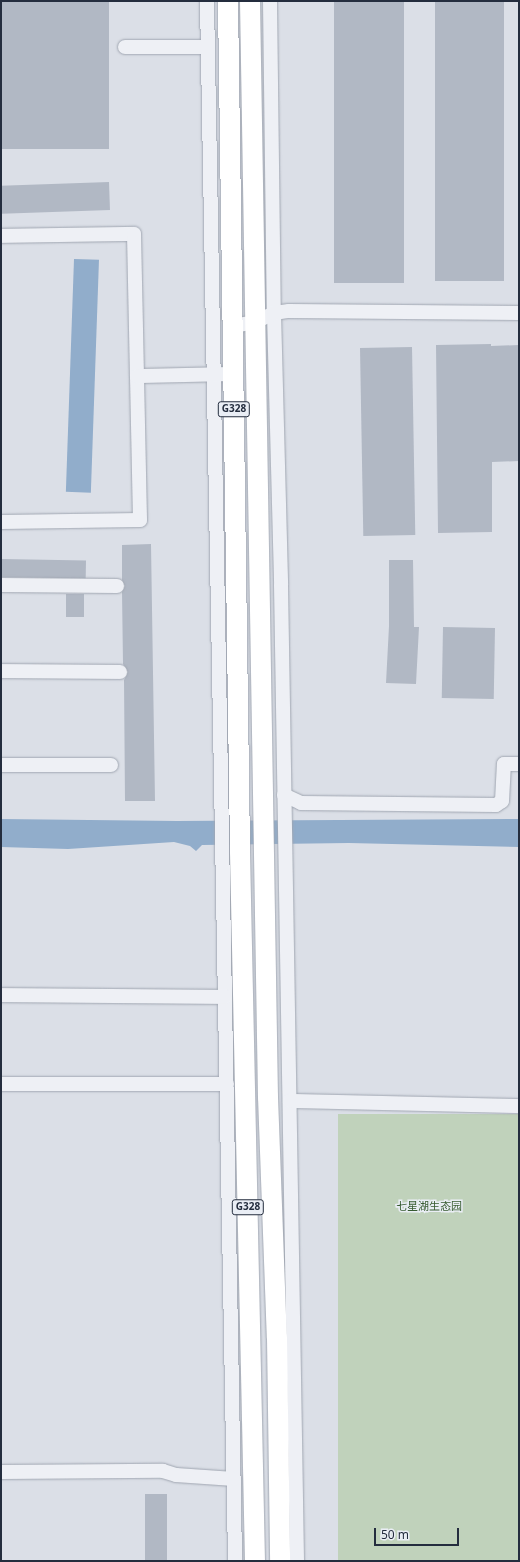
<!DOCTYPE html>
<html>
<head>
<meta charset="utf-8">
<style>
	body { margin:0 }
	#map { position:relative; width:520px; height:1562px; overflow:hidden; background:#dbdfe7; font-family:"Noto Sans","Noto Sans SC",sans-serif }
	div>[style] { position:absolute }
	.green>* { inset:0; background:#c0d2bb; transform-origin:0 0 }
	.water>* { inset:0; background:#91adcb; transform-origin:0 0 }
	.building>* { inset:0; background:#b1b8c4; transform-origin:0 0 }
	.roads { filter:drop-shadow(0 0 1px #a0a6b1) drop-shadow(0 0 1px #a0a6b1) }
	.minor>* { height:14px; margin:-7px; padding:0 7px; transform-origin:7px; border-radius:7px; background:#eef0f5 }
	.highway>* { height:20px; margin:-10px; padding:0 10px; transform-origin:10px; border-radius:10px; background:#fff }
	span { translate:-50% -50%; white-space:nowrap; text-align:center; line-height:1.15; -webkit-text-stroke:3px #eaeef5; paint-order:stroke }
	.shield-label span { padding:1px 3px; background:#eaeef5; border:1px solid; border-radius:3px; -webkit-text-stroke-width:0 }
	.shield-label { font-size:10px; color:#242d3e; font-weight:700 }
	.park-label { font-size:11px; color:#375b30 }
	.frame { position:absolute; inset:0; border:2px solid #242d3e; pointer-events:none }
	.scale { position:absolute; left:374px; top:1528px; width:85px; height:18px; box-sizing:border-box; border:2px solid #242d3e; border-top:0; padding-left:5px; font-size:12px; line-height:14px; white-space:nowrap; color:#242d3e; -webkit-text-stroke:3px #eaeef5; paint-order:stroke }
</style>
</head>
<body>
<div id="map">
	<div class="green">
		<div style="left:338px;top:1114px;width:181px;height:447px"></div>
	</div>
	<div class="water">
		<div style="left:74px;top:259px;width:25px;height:233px;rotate:2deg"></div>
		<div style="clip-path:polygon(1px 819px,177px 821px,519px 819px,519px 847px,349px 843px,202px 845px,196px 851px,190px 846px,174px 842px,68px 849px,1px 847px)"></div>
	</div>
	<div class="building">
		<div style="left:1px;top:1px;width:108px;height:148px"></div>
		<div style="left:334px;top:1px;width:70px;height:282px"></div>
		<div style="left:435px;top:1px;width:69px;height:280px"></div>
		<div style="left:109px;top:182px;width:28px;height:108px;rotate:88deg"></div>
		<div style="clip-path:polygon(491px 344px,491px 346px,519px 345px,519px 461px,492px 462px,492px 532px,438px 533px,436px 345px)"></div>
		<div style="left:412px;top:347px;width:188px;height:52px;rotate:89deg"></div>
		<div style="clip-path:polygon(151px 544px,155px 801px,125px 801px,124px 680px,128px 672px,123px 664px,122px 592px,125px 586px,122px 580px,122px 545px)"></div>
		<div style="left:2px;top:559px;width:84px;height:18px;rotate:1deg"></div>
		<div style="clip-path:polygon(389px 560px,413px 560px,414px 627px,419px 627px,416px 684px,386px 683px,389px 626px)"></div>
		<div style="left:66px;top:594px;width:18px;height:23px"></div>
		<div style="left:443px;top:627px;width:52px;height:71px;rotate:1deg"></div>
		<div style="left:145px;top:1494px;width:22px;height:67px"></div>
	</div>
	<div class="roads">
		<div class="minor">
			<div style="left:207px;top:1px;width:1560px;rotate:88.97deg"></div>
			<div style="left:270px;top:1px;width:312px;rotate:89.3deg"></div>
			<div style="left:274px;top:313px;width:272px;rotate:88.5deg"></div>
			<div style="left:281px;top:585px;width:976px;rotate:89.06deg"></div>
			<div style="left:125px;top:47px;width:83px"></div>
			<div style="left:1px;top:236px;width:133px;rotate:-0.9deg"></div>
			<div style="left:134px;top:234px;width:286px;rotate:88.8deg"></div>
			<div style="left:140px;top:520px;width:139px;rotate:179.2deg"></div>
			<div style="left:233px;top:326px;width:22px;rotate:-10deg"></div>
			<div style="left:255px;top:322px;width:21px;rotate:-25deg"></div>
			<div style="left:274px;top:313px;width:15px;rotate:-8deg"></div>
			<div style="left:289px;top:311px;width:230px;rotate:0.5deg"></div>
			<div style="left:137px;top:376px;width:86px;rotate:-1.3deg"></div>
			<div style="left:1px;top:585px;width:116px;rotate:0.5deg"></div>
			<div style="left:1px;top:671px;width:119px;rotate:0.5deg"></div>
			<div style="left:1px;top:765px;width:110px"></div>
			<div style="left:284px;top:795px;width:19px;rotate:25deg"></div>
			<div style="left:301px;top:803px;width:195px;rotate:0.6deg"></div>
			<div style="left:496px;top:805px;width:7px;rotate:-34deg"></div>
			<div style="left:502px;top:801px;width:37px;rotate:-87deg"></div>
			<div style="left:504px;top:764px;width:15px"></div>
			<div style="left:1px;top:995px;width:224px;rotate:0.5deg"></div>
			<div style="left:1px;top:1084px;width:226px"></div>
			<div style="left:290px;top:1101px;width:229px;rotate:1.3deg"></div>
			<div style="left:1px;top:1472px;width:162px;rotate:-0.4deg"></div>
			<div style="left:163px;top:1471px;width:14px;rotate:17deg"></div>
			<div style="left:176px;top:1475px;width:58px;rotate:3.9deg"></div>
		</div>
		<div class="highway">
			<div style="left:228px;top:1px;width:851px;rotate:89.19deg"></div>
			<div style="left:240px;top:852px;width:709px;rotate:88.79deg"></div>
			<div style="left:250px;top:1px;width:1096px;rotate:89.06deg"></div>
			<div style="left:268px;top:1097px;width:241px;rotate:87.9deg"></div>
			<div style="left:277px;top:1338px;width:223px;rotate:89.2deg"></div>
		</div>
	</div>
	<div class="shield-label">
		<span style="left:234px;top:409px">G328</span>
		<span style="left:248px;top:1207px">G328</span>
	</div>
	<div class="park-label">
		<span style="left:429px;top:1206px">七星湖生态园</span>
	</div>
	<div class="frame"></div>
	<div class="scale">50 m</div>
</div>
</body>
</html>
